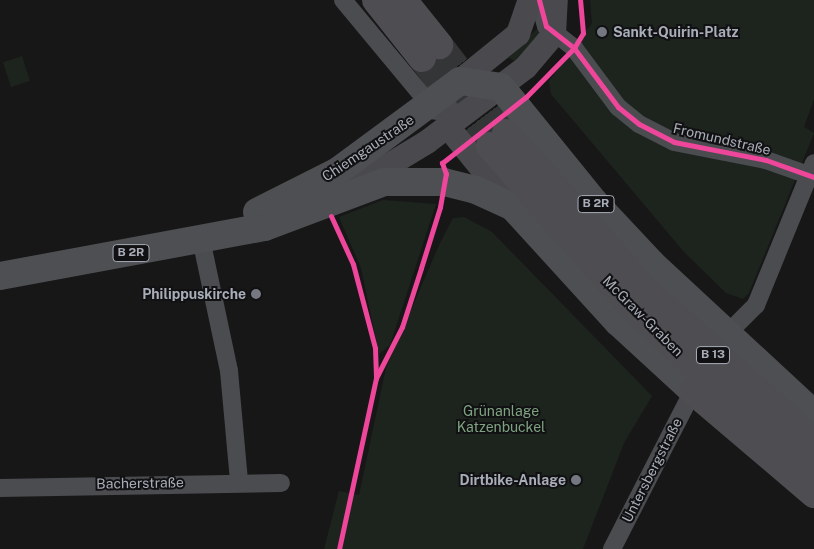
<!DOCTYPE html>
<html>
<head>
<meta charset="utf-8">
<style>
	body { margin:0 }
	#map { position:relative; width:814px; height:549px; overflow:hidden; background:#171717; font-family:"Public Sans",sans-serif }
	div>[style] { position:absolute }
	.green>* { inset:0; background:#1d241e; transform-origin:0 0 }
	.trunk-tunnel>* { height:28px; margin-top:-14px; transform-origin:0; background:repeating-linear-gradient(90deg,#343537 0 28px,transparent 0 42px) }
	.minor>* { height:18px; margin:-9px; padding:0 9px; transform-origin:9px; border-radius:9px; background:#4b4c50 }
	.secondary>* { height:24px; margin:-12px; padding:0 12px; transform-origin:12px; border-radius:12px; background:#4a4a4e }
	.primary>* { height:28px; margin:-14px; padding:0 14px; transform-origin:14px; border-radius:14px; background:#4d4f52 }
	.trunk>* { height:28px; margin:-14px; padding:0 14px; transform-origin:14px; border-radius:14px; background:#4e4e52 }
	.cycleway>* { height:5px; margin:-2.5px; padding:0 2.5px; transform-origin:2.5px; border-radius:2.5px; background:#ed469a }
	.dots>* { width:14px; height:14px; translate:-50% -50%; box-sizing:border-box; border:2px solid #111113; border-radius:50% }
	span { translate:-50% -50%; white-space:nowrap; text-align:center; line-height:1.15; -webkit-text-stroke:4px #111113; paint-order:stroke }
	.shield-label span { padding:1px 4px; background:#111113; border:1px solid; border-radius:4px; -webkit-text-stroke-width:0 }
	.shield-label { font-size:12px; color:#a8adb8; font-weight:700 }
	.poi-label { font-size:14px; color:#a8adb8; font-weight:700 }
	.left { translate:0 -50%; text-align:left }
	.right { translate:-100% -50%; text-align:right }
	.street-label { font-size:14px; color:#a8adb8 }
	.park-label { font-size:14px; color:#7fa381 }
</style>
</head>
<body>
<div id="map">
	<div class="green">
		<div style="clip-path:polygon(590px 0,814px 0,814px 99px,804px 127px,814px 133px,749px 293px,743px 299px,726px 293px,684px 252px,551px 94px,549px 81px,592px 23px)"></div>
		<div style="clip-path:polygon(537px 29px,541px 32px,518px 63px,507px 57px)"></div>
		<div style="left:22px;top:56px;width:26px;height:20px;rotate:72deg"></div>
		<div style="clip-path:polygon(383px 200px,436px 204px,390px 345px,379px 354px,361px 268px,339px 217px)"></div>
		<div style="clip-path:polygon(464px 217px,492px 232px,652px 396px,624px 443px,583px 549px,324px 549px,339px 491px,359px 495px,386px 368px,440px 243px,453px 218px)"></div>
	</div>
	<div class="trunk-tunnel">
		<div style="left:439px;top:45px;width:111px;rotate:52.7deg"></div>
		<div style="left:422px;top:58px;width:111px;rotate:52.3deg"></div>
	</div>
	<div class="minor">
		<div style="left:343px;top:0;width:144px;rotate:50.3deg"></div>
		<div style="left:539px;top:0;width:27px;rotate:75deg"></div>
		<div style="left:546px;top:26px;width:36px;rotate:38deg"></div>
		<div style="left:574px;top:48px;width:74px;rotate:53.3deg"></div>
		<div style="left:618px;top:107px;width:27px;rotate:39deg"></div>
		<div style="left:639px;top:124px;width:39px;rotate:27deg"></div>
		<div style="left:674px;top:142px;width:94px;rotate:11.1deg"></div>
		<div style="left:766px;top:160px;width:51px;rotate:19.5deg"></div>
		<div style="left:201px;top:239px;width:135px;rotate:78deg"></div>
		<div style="left:229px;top:371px;width:109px;rotate:84.8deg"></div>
		<div style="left:725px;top:336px;width:44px;rotate:-45deg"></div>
		<div style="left:756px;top:305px;width:153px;rotate:-67.8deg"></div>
		<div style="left:0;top:488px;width:281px;rotate:-1deg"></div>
		<div style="left:612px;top:549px;width:178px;rotate:-62.9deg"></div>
	</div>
	<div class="secondary">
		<div style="left:460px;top:81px;width:75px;rotate:-39deg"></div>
		<div style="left:518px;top:34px;width:36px;rotate:-71deg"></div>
		<div style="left:448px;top:111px;width:16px;rotate:90deg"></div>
		<div style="left:448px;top:127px;width:103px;rotate:50.9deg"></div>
		<div style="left:356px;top:185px;width:83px;rotate:-31.2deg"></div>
		<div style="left:427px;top:142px;width:124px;rotate:-37.1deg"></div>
		<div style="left:526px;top:67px;width:43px;rotate:-49.7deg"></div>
		<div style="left:554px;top:34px;width:34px;rotate:-87deg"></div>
	</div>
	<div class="primary">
		<div style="left:257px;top:212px;width:91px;rotate:-26.8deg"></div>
		<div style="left:338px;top:171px;width:152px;rotate:-36.4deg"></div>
		<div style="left:460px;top:81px;width:41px;rotate:8.3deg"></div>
		<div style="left:501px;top:87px;width:149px;rotate:51deg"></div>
		<div style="left:595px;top:203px;width:83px;rotate:46.9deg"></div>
		<div style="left:652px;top:264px;width:221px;rotate:42.8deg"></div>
		<div style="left:0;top:276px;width:269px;rotate:-10.5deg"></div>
		<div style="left:265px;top:227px;width:127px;rotate:-20.7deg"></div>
		<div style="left:384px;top:182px;width:60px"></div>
		<div style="left:444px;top:182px;width:33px;rotate:14deg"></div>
		<div style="left:476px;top:190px;width:41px;rotate:24.7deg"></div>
		<div style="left:513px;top:207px;width:156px;rotate:47.6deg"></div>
		<div style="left:618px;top:322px;width:102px;rotate:42.6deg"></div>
	</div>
	<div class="trunk">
		<div style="left:376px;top:0;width:74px;rotate:51.6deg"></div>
		<div style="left:403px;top:0;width:58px;rotate:51.3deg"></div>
		<div style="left:506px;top:133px;width:207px;rotate:48.5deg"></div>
		<div style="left:643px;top:288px;width:230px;rotate:42deg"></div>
		<div style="left:490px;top:146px;width:210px;rotate:48.5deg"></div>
		<div style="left:629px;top:303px;width:110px;rotate:43.9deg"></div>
		<div style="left:708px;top:379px;width:138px;rotate:40deg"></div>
		<div style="left:693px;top:391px;width:159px;rotate:40.4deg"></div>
	</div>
	<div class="cycleway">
		<div style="left:539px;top:0;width:27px;rotate:75deg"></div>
		<div style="left:546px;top:26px;width:36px;rotate:38deg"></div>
		<div style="left:574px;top:48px;width:74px;rotate:53.3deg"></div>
		<div style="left:618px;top:107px;width:27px;rotate:39deg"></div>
		<div style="left:639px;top:124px;width:39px;rotate:27deg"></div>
		<div style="left:674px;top:142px;width:94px;rotate:11.1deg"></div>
		<div style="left:766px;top:160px;width:51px;rotate:19.5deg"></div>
		<div style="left:331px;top:216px;width:53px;rotate:65.4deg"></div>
		<div style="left:353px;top:264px;width:87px;rotate:75.3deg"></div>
		<div style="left:375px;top:348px;width:30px;rotate:88deg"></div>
		<div style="left:376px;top:378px;width:175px;rotate:102.2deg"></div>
		<div style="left:376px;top:378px;width:57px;rotate:-63deg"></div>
		<div style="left:402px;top:327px;width:62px;rotate:-72.1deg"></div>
		<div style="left:421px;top:268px;width:64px;rotate:-72.7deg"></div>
		<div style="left:440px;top:207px;width:34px;rotate:-80deg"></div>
		<div style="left:446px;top:174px;width:12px;rotate:-110deg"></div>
		<div style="left:442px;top:163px;width:107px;rotate:-38.2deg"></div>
		<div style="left:526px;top:97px;width:69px;rotate:-45.6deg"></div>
		<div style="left:574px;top:48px;width:17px;rotate:-59deg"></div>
		<div style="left:583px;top:33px;width:33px;rotate:-95deg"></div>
	</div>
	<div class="dots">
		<div style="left:602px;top:32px;background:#757880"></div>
		<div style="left:256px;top:294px;background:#757880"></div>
		<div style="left:576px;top:480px;background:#757880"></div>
	</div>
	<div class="shield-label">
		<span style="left:596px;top:204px">B 2R</span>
		<span style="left:131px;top:253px">B 2R</span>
		<span style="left:713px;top:355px">B 13</span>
	</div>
	<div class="poi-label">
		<span class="left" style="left:613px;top:32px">Sankt-Quirin-Platz</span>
		<span class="right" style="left:246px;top:294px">Philippuskirche</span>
		<span class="right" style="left:566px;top:480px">Dirtbike-Anlage</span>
	</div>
	<div class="street-label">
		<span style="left:722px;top:139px;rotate:13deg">Fromundstraße</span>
		<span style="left:368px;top:148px;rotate:-34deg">Chiemgaustraße</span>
		<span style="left:643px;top:316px;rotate:45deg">McGraw-Graben</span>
		<span style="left:652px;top:470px;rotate:-63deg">Untersbergstraße</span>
		<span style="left:140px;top:483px;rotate:-1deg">Bacherstraße</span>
	</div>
	<div class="park-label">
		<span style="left:501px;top:419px">Grünanlage<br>Katzenbuckel</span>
	</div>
</div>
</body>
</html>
